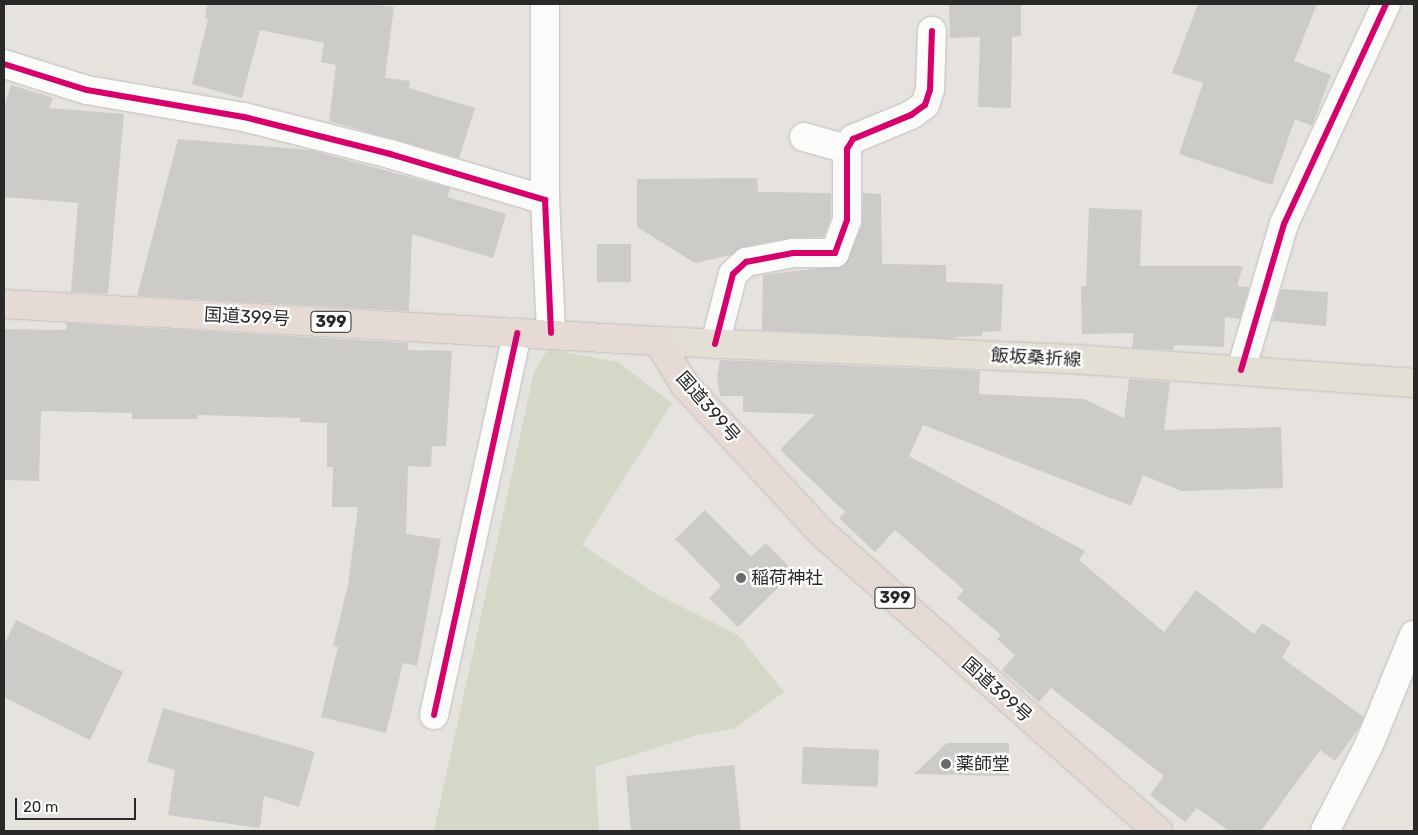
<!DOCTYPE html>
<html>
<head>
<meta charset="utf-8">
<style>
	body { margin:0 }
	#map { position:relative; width:1418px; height:835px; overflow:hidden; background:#e6e2de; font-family:Rubik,"Noto Sans JP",sans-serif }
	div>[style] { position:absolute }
	.cemetery>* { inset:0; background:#d4d9c7 }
	.building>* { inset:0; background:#cdcbc8; transform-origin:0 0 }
	.roads { filter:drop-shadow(0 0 1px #c0bfbf) drop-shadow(0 0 1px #c0bfbf) }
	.minor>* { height:28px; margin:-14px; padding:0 14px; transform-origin:14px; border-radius:14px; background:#fbfbfa }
	.major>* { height:28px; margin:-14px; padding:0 14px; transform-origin:14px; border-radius:14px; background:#e4dfd4 }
	.highway>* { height:28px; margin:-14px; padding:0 14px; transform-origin:14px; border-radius:14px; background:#e6dad4 }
	.cycleway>* { height:6px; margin:-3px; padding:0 3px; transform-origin:3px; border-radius:3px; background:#d6006c }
	.dots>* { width:14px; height:14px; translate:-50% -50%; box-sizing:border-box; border:2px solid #fff; border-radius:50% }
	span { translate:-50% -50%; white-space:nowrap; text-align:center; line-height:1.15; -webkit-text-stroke:4.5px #fff; paint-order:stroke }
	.shield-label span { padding:1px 4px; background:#fff; border:1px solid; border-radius:4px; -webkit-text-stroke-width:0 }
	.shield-label { font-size:16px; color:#292929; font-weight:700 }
	.street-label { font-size:18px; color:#292929 }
	.poi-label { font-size:18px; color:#292929 }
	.left { translate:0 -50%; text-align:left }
	.frame { position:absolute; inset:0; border:5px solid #292929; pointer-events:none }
	.scale { position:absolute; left:15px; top:798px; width:121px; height:22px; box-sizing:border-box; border:2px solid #292929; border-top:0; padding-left:6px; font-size:15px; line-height:18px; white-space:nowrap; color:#292929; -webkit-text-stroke:4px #fff; paint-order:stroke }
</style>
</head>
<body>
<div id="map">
	<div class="cemetery">
		<div style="clip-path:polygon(548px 349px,618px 362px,672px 403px,582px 545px,656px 594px,738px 635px,784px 692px,735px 728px,694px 736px,595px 767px,599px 831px,434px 831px,534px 372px)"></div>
	</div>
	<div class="building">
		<div style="clip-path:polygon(207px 4px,369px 4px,394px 7px,385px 78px,410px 81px,409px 88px,475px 108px,459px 158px,329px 121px,336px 65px,321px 62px,324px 43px,260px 30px,242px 98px,192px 84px,208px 19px,205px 19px)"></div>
		<div style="clip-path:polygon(949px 4px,1021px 4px,1021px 36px,1012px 37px,1011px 108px,978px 107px,980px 37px,950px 38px)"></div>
		<div style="clip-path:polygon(1198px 4px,1317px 4px,1294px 61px,1331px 75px,1312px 126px,1295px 119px,1272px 185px,1179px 154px,1203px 83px,1172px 73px)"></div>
		<div style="clip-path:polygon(11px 85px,53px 98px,49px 108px,124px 114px,108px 294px,71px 292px,78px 203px,4px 197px,4px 107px)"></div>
		<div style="clip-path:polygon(178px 139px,310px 150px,450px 188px,447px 197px,506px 214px,493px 258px,412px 234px,409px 311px,137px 296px)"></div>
		<div style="clip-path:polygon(757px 178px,758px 192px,831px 193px,831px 217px,824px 237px,790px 238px,743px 247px,731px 255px,695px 263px,637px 227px,637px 179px)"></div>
		<div style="clip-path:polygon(863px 193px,881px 194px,882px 264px,946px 265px,946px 282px,1003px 284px,1001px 331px,982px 332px,982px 336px,953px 337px,956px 339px,762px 330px,763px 275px,844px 265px,862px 225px)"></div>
		<div style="clip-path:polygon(1089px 208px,1142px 210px,1140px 266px,1243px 266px,1237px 286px,1249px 287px,1240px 319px,1225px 317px,1224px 347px,1174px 345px,1173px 350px,1132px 348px,1134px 333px,1082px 334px,1081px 286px,1086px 286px)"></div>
		<div style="left:597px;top:244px;width:34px;height:38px"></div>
		<div style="clip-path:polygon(1281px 289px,1328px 292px,1326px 326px,1272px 321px)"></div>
		<div style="clip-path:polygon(67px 323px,408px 343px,408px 350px,452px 351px,446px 446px,432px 446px,431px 467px,408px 466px,406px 534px,441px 539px,417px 666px,403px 663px,386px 733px,321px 717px,338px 647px,333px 646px,348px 585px,358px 507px,332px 507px,333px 467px,327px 467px,327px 423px,300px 422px,300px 418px,198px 415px,198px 419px,132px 419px,132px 413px,41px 411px,39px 481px,4px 480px,4px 329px,66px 330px)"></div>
		<div style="clip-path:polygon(720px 360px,980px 371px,979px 394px,1084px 399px,1124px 418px,1129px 379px,1170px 382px,1164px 430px,1281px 427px,1283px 488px,1181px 491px,1143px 475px,1131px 506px,923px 425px,909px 456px,1085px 551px,1079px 560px,1164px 632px,1196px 590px,1254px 634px,1262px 623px,1291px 642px,1282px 658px,1364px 717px,1359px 728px,1335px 761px,1320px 750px,1261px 831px,1229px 831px,1197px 808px,1185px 822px,1150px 795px,1164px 776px,1051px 688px,1039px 702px,1002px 670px,1015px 655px,997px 639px,1001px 635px,957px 598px,964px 590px,895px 530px,875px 552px,839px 518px,845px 512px,780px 450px,815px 414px,743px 412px,743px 396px,720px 396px,717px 377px)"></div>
		<div style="clip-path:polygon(705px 510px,751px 557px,766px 543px,794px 572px,738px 627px,709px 598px,721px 586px,675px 539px)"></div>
		<div style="clip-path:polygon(16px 620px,123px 672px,90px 740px,4px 697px,4px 645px)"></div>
		<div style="clip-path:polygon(163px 708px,315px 752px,299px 807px,264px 796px,260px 828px,168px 815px,175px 770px,147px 762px)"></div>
		<div style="clip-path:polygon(947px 743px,1009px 743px,1009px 776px,914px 774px)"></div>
		<div style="left:803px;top:747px;width:76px;height:37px;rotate:2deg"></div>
		<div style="clip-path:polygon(734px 765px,741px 831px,631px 831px,626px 776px)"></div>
	</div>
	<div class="roads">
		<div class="minor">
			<div style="left:545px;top:4px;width:196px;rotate:90deg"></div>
			<div style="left:545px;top:200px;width:133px;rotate:87.4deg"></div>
			<div style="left:4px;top:64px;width:87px;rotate:17.4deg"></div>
			<div style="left:87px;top:90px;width:159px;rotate:9.8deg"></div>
			<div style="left:244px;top:117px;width:151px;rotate:14.2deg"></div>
			<div style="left:390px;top:154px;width:162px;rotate:16.5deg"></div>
			<div style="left:804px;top:137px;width:45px;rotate:15.6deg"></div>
			<div style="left:715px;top:344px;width:72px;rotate:-75.6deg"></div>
			<div style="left:733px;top:274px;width:18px;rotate:-43deg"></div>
			<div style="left:746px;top:262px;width:48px;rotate:-10.8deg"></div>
			<div style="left:793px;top:253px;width:42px"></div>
			<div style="left:835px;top:253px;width:35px;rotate:-70deg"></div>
			<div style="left:847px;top:220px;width:71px;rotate:-90deg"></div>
			<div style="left:847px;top:149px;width:12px;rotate:-59deg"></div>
			<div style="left:853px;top:139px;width:63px;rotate:-22.5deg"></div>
			<div style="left:911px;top:115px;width:17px;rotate:-36deg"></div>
			<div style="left:925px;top:105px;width:16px;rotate:-72deg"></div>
			<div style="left:930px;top:90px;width:59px;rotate:-88.1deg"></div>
			<div style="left:1241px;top:370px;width:152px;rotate:-73.6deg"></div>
			<div style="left:1284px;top:224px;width:242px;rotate:-65.1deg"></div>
			<div style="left:434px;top:715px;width:391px;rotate:-77.7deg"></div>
			<div style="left:1325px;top:831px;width:97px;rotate:-62.9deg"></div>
			<div style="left:1369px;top:745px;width:119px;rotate:-67.8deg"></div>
		</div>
		<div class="major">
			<div style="left:658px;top:341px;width:428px;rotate:2.5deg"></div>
			<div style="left:1086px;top:360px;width:329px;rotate:4deg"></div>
		</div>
		<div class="highway">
			<div style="left:4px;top:304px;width:655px;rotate:3.24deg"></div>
			<div style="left:658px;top:341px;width:52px;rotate:58.5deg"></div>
			<div style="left:685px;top:385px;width:200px;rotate:47.2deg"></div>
			<div style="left:821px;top:532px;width:451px;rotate:41.6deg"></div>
		</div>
	</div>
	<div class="cycleway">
		<div style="left:4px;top:64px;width:87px;rotate:17.4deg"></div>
		<div style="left:87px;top:90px;width:159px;rotate:9.8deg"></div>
		<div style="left:244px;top:117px;width:151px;rotate:14.2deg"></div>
		<div style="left:390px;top:154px;width:162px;rotate:16.5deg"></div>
		<div style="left:545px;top:200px;width:133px;rotate:87.4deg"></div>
		<div style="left:715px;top:344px;width:72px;rotate:-75.6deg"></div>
		<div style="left:733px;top:274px;width:18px;rotate:-43deg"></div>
		<div style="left:746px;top:262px;width:48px;rotate:-10.8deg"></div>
		<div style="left:793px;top:253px;width:42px"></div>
		<div style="left:835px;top:253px;width:35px;rotate:-70deg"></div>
		<div style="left:847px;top:220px;width:71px;rotate:-90deg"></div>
		<div style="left:847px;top:149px;width:12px;rotate:-59deg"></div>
		<div style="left:853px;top:139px;width:63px;rotate:-22.5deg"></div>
		<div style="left:911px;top:115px;width:17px;rotate:-36deg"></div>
		<div style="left:925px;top:105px;width:16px;rotate:-72deg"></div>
		<div style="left:930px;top:90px;width:59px;rotate:-88.1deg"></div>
		<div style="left:1241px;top:370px;width:152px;rotate:-73.6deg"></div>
		<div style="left:1284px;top:224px;width:242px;rotate:-65.1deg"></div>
		<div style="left:434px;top:715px;width:391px;rotate:-77.7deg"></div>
	</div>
	<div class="dots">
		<div style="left:741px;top:578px;background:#6b6a68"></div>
		<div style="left:946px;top:764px;background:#6b6a68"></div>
	</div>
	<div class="shield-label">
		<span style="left:331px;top:322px">399</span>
		<span style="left:895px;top:598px">399</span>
	</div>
	<div class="street-label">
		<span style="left:247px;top:317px;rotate:3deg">国道399号</span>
		<span style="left:1036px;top:358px;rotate:3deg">飯坂桑折線</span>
		<span style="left:708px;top:407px;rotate:49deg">国道399号</span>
		<span style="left:997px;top:690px;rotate:42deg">国道399号</span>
	</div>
	<div class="poi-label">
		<span class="left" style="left:751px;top:578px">稲荷神社</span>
		<span class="left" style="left:956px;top:764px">薬師堂</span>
	</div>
	<div class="frame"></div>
	<div class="scale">20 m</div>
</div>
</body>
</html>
